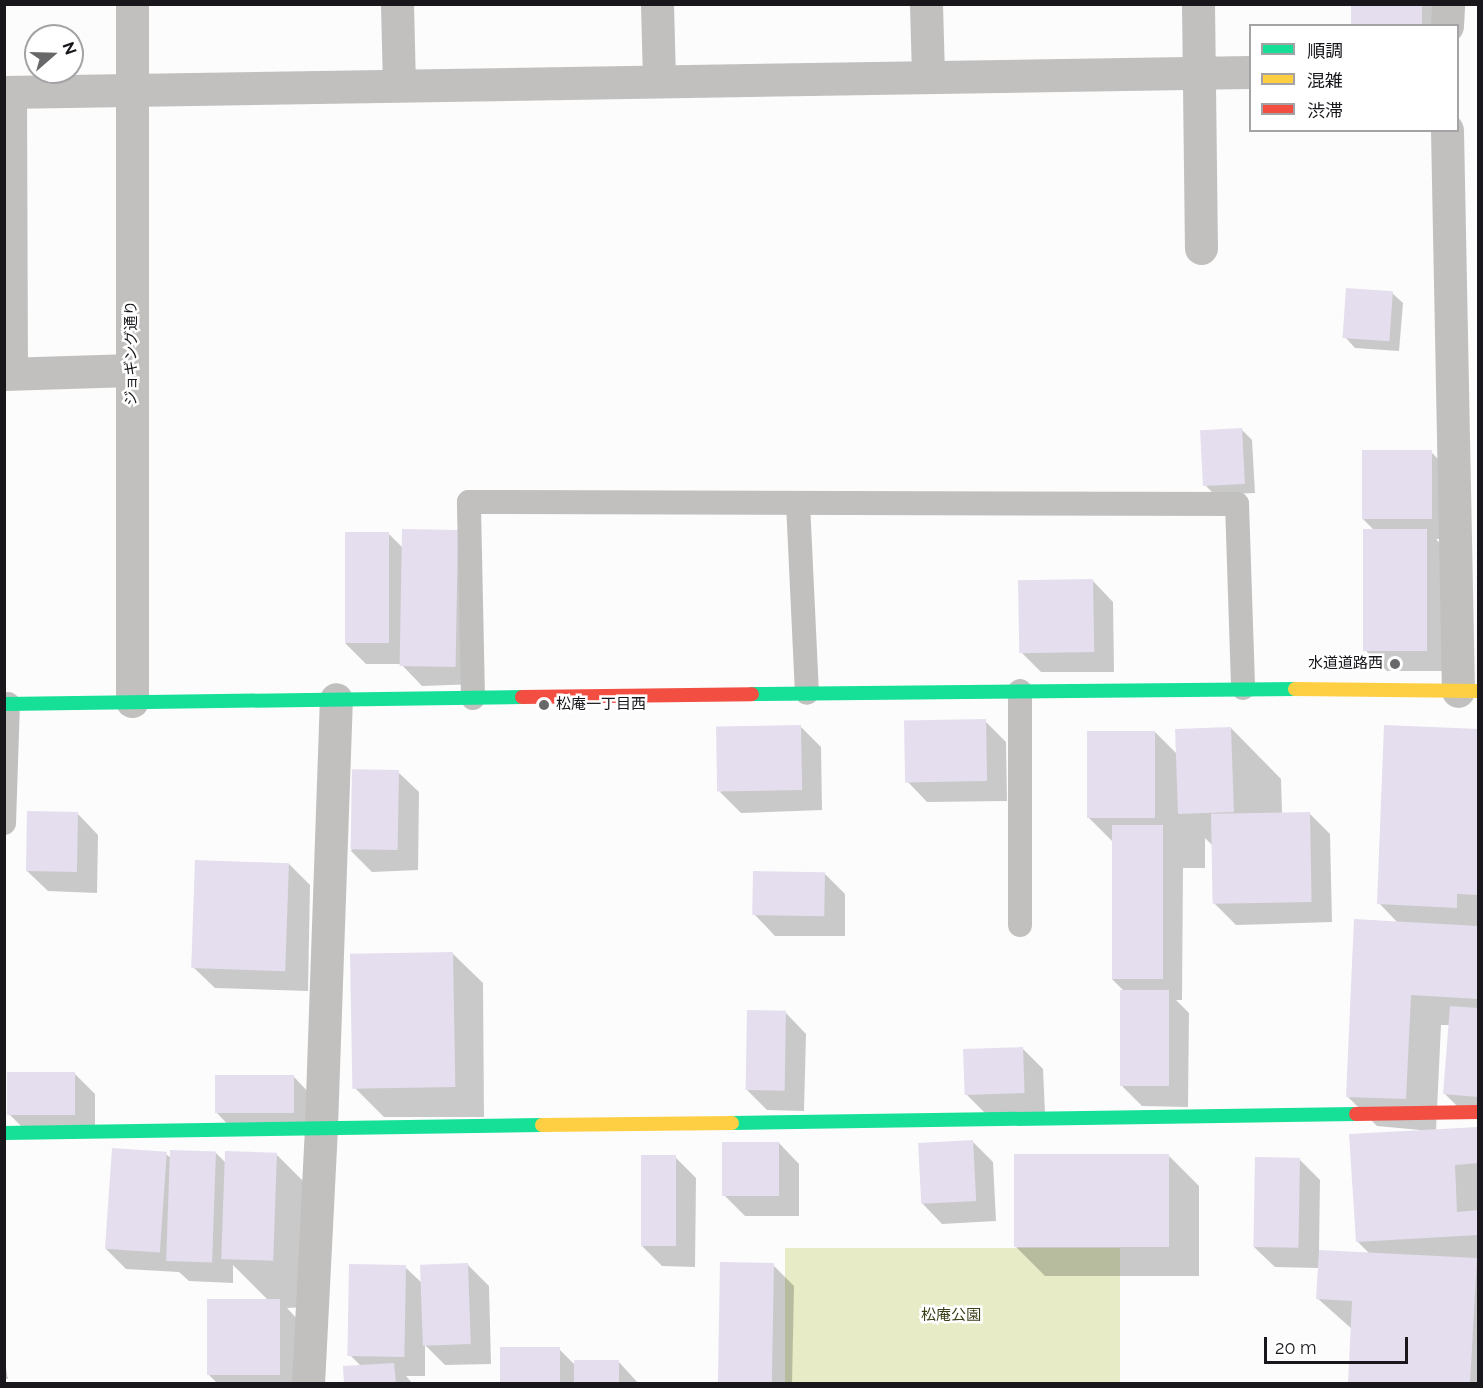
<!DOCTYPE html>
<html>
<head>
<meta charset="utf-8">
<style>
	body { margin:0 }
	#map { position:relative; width:1483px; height:1388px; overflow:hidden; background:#fcfcfc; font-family:Raleway,"Noto Sans JP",sans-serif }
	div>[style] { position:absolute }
	.green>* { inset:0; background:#e7ecc6; transform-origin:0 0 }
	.shadow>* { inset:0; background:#0003; transform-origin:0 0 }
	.building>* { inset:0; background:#e5deee; transform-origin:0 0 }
	.lane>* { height:24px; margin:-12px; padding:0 12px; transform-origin:12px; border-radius:12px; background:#c1c0bf }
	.street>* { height:33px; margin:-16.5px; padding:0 16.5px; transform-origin:16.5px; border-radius:16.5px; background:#c1c0bf }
	.fast>* { height:14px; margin:-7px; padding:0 7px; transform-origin:7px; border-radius:7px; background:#16e098 }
	.slow>* { height:14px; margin:-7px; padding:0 7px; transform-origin:7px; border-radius:7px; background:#ffcf43 }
	.jam>* { height:14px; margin:-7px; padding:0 7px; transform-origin:7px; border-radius:7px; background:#f24e42 }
	.dots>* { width:16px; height:16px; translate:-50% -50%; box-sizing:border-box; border:3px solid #fff; border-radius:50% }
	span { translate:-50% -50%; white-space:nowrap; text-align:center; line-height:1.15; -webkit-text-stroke:5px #fff; paint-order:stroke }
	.street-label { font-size:15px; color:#19171c }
	.poi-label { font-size:15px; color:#19171c }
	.right { translate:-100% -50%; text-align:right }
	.left { translate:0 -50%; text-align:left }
	.park-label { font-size:15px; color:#3b3f17 }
	.frame { position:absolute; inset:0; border:6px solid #19171c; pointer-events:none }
	.legend { position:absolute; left:1249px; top:24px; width:210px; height:108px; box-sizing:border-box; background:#fff; border:2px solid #a3a2a4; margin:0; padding:8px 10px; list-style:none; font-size:18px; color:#19171c }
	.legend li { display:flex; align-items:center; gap:12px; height:30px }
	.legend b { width:30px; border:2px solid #a3a2a4 }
	.north { position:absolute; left:24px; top:24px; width:60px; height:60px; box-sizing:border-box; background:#fff; border:2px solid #a3a2a4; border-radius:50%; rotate:70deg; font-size:16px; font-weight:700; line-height:24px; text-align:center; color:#19171c }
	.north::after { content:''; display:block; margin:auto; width:21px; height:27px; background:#68676a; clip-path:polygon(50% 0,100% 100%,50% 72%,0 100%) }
	.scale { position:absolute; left:1264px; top:1337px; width:144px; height:27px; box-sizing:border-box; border:3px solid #19171c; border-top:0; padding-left:8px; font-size:18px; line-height:21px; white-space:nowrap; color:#19171c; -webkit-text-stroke:4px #fff; paint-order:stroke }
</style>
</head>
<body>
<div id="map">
	<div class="green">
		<div style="left:785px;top:1248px;width:335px;height:135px"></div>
	</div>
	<div class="shadow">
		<div style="left:1353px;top:4px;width:84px;height:22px"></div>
		<div style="clip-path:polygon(1392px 293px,1403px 303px,1399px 351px,1355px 348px,1345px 337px)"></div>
		<div style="clip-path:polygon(1242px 430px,1252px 440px,1255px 493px,1215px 495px,1205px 485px)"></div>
		<div style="clip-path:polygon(1431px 452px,1452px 473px,1453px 539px,1436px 539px,1447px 551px,1448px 671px,1387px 671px,1366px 651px,1375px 531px,1363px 519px)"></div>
		<div style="clip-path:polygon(457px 532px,477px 684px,422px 686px,401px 664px,366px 664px,345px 643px,389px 534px,403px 548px)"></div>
		<div style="clip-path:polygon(1093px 581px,1113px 602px,1114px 672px,1041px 672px,1021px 652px)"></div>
		<div style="clip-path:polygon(985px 721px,1006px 742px,1007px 801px,927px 802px,907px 781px)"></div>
		<div style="clip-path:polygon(800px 726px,821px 747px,822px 810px,741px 813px,720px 792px)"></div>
		<div style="clip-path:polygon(1386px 727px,1478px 731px,1478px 1115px,1465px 1114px,1444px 1093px,1450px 1025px,1441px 1025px,1436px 1131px,1478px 1128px,1478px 1384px,1350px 1384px,1352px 1329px,1317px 1298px,1319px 1268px,1275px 1267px,1254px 1247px,1299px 1159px,1320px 1180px,1319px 1251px,1370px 1254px,1357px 1241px,1431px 1131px,1377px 1126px,1347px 1096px,1398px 923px,1379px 903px)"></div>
		<div style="clip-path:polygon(1231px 728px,1281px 779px,1282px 814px,1310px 814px,1330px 834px,1332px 922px,1236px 925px,1215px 904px,1213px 846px,1205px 838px,1205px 868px,1183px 868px,1182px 1000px,1176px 1000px,1189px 1013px,1188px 1107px,1142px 1106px,1121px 1085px,1125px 992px,1112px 979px,1113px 842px,1088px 817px,1155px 732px,1177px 754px)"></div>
		<div style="clip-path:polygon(398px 772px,419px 792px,418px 870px,372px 872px,351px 851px)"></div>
		<div style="clip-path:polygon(78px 814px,98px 835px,97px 893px,48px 891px,27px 871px)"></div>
		<div style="clip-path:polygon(289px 864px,310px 885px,308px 991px,215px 988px,194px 968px)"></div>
		<div style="clip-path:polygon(824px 873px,845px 894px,845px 936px,775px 936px,755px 915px)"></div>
		<div style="clip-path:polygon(452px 953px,483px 983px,484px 1117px,384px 1117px,354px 1087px)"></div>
		<div style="clip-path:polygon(786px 1013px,806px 1034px,804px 1111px,767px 1110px,746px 1089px)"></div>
		<div style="clip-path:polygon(1022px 1048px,1043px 1069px,1045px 1113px,988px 1116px,967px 1095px)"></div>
		<div style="clip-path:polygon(74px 1073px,95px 1094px,95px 1135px,30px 1135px,9px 1114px)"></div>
		<div style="clip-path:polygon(294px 1077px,314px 1098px,314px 1134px,236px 1133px,216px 1112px)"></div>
		<div style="clip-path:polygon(972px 1141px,993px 1162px,996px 1221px,942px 1224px,922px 1203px)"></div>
		<div style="clip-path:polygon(779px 1143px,799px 1164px,799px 1216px,745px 1216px,724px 1195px)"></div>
		<div style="clip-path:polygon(216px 1153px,227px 1164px,277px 1155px,327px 1205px,324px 1306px,287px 1308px,300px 1322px,300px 1384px,218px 1384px,208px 1374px,269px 1301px,233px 1265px,233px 1283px,189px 1281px,179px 1272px,126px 1269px,106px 1249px,166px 1154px,172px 1159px)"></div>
		<div style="clip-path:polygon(1169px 1156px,1199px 1186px,1199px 1276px,1045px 1276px,1015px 1246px)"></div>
		<div style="clip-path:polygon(675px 1157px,696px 1178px,695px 1267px,662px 1266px,641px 1245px)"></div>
		<div style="clip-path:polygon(468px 1265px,489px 1286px,491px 1364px,445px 1365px,425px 1345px,425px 1376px,406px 1376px,413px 1384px,345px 1384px,361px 1366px,350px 1355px,405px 1267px,423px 1284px)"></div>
		<div style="clip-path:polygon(773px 1265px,794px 1286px,792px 1384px,718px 1384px)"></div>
		<div style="clip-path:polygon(559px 1349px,576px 1366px,618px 1361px,639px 1384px,501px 1384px)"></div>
		<div style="clip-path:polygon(4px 1357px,8px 1379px,4px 1379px)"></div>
	</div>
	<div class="building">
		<div style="left:1351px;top:4px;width:71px;height:22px"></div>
		<div style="left:1346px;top:288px;width:47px;height:50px;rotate:4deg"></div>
		<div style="left:1242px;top:428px;width:56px;height:42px;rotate:87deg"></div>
		<div style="left:1362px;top:450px;width:70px;height:69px"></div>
		<div style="left:402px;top:529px;width:56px;height:137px;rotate:1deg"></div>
		<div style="left:1363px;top:529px;width:64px;height:122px"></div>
		<div style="left:345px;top:532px;width:44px;height:111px"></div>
		<div style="left:1093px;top:579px;width:73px;height:75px;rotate:89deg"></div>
		<div style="left:986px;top:719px;width:62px;height:82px;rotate:89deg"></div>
		<div style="left:801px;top:725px;width:65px;height:85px;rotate:89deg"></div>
		<div style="clip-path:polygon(1384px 725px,1478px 729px,1478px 895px,1457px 894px,1457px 908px,1377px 904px)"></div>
		<div style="left:1231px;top:727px;width:85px;height:56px;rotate:88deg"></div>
		<div style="left:1087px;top:731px;width:68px;height:87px"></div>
		<div style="left:399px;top:770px;width:80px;height:47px;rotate:91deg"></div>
		<div style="left:27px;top:811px;width:51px;height:60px;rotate:1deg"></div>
		<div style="left:1310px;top:812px;width:90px;height:99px;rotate:89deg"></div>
		<div style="left:1112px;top:825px;width:51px;height:154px"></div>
		<div style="left:195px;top:860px;width:94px;height:108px;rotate:2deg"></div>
		<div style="left:753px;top:871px;width:72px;height:44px;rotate:1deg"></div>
		<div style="clip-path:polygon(1354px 919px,1478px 926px,1478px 999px,1411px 995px,1406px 1099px,1346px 1097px)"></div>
		<div style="left:453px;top:952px;width:135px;height:103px;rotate:89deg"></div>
		<div style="left:1120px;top:990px;width:49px;height:96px"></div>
		<div style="clip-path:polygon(1450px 1006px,1478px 1008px,1478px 1097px,1443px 1094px)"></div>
		<div style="left:747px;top:1010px;width:39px;height:80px;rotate:1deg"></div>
		<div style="left:1023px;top:1047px;width:46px;height:60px;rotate:88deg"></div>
		<div style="left:7px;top:1072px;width:68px;height:43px"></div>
		<div style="left:215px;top:1075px;width:79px;height:38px"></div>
		<div style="clip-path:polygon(1478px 1127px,1478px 1163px,1455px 1165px,1457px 1212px,1478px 1210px,1478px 1235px,1356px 1242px,1349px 1134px)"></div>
		<div style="left:973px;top:1140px;width:61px;height:55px;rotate:87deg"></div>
		<div style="left:722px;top:1142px;width:57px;height:54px"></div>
		<div style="left:112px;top:1148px;width:55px;height:101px;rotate:4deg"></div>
		<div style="left:170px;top:1150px;width:46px;height:111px;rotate:2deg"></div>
		<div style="left:225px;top:1151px;width:52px;height:108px;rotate:2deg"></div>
		<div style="left:1014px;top:1154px;width:155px;height:93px"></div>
		<div style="left:641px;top:1155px;width:35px;height:91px"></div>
		<div style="left:1255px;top:1157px;width:45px;height:90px;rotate:1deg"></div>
		<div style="clip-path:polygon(1319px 1250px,1477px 1258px,1470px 1384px,1348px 1384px,1352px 1301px,1316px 1299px)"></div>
		<div style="left:720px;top:1262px;width:54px;height:122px;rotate:1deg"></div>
		<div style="left:468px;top:1263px;width:81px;height:48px;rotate:88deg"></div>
		<div style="left:349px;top:1264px;width:57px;height:92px;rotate:1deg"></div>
		<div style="left:207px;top:1299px;width:73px;height:76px"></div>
		<div style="left:500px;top:1347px;width:60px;height:37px"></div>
		<div style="left:574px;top:1360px;width:45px;height:24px"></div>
		<div style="clip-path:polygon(394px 1363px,396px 1384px,344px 1384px,343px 1366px)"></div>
	</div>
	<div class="lane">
		<div style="left:15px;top:91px;width:283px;rotate:89.8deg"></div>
		<div style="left:798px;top:503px;width:190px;rotate:87.3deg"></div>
		<div style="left:1020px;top:691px;width:234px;rotate:90deg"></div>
		<div style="left:473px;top:698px;width:196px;rotate:-91.2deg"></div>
		<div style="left:469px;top:502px;width:768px;rotate:0.15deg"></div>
		<div style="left:1237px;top:504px;width:184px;rotate:88.1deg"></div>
		<div style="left:4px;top:823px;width:119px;rotate:-88.1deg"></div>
	</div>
	<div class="street">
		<div style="left:132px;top:4px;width:697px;rotate:90deg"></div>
		<div style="left:397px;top:4px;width:81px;rotate:88.6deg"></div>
		<div style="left:657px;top:4px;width:77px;rotate:88.5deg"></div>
		<div style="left:926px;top:4px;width:72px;rotate:88.4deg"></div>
		<div style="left:1198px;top:4px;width:244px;rotate:89.3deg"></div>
		<div style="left:1447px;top:26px;width:22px;rotate:-87deg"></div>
		<div style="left:4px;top:92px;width:1246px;rotate:-0.92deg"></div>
		<div style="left:1447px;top:130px;width:561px;rotate:88.88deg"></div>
		<div style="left:4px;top:374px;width:128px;rotate:-1.8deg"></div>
		<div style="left:308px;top:1384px;width:258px;rotate:-87.1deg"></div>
		<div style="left:321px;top:1126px;width:427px;rotate:-88deg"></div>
	</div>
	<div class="fast">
		<div style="left:752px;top:694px;width:543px;rotate:-0.53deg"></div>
		<div style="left:4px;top:704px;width:518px;rotate:-0.77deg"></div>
		<div style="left:732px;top:1123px;width:624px;rotate:-0.83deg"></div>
		<div style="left:4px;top:1133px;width:538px;rotate:-0.85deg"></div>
	</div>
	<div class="slow">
		<div style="left:1295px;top:689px;width:183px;rotate:0.6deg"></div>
		<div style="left:542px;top:1125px;width:190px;rotate:-0.6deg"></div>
	</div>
	<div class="jam">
		<div style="left:522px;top:697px;width:230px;rotate:-0.7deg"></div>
		<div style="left:1356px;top:1114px;width:122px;rotate:-0.9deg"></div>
	</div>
	<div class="dots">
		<div style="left:1395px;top:664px;background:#68676a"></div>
		<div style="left:544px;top:705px;background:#68676a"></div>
	</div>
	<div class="street-label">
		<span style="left:132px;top:353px;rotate:-90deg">ジョギング通り</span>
	</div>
	<div class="poi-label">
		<span class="right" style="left:1383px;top:664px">水道道路西</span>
		<span class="left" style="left:556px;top:705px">松庵一丁目西</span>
	</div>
	<div class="park-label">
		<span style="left:951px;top:1316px">松庵公園</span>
	</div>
	<div class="frame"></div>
	<ul class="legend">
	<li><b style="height:8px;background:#16e098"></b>順調</li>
	<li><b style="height:8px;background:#ffcf43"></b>混雑</li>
	<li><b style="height:8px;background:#f24e42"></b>渋滞</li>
	</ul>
	<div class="north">N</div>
	<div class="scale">20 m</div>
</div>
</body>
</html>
